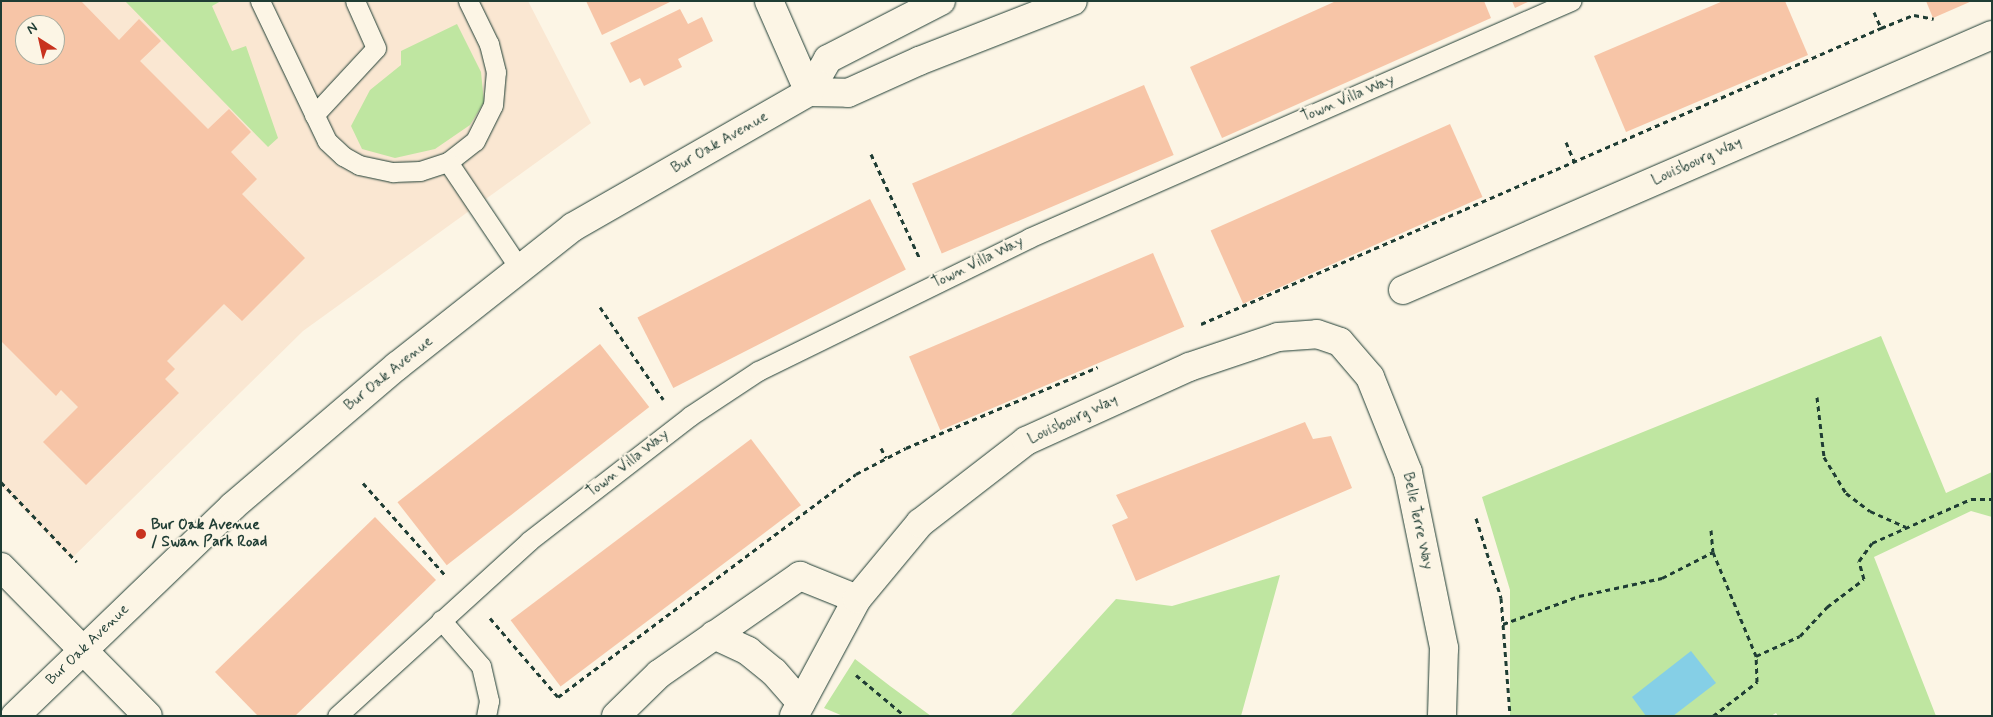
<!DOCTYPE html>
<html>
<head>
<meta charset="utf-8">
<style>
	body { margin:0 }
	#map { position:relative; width:1993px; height:717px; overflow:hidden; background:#fcf5e5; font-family:Mynerve,sans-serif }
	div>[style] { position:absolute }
	.built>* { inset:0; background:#fae7d2 }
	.green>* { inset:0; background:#bfe6a1 }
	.water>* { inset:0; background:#85cfe6 }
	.building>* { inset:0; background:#f7c5a7; transform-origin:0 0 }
	.path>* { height:3px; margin-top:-1.5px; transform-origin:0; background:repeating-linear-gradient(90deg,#1f3d34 0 5px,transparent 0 9px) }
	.roads { filter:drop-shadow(0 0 1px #1f3d34) drop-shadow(0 0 1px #1f3d34) }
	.lane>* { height:19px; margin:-9.5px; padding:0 9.5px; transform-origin:9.5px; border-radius:9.5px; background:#fcf5e5 }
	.street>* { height:28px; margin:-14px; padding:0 14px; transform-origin:14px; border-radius:14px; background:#fcf5e5 }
	.secondary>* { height:28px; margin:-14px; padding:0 14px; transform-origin:14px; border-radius:14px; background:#fcf5e5 }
	.dots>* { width:14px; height:14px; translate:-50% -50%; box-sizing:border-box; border:2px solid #fcf5e5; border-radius:50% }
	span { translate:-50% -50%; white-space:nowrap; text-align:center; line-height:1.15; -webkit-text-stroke:4px #fcf5e5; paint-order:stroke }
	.street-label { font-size:15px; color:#1f3d34 }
	.poi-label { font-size:15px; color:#1f3d34; font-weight:700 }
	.left { translate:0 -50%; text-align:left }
	.frame { position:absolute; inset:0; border:2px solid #1f3d34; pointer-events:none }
	.north { position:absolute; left:15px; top:15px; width:50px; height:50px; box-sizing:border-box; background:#fcf5e5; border:1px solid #a4ab9e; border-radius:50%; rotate:325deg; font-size:14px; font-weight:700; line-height:20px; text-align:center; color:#1f3d34 }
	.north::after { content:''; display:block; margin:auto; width:18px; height:22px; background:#c8321e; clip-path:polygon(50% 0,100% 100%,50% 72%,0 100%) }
</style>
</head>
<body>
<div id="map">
	<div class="built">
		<div style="clip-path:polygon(evenodd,1px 1px,528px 1px,591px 123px,303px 331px,71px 559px,1px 486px,1px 1px,25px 25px,55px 25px,55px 55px,25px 55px,25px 25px)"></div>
	</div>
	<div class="green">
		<div style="clip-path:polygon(125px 1px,221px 1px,212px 6px,232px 51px,246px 46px,278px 138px,268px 147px)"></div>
		<div style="clip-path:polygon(457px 24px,481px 72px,484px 102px,470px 125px,435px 149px,395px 158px,362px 149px,351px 126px,370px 90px,401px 65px,401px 51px)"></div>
		<div style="clip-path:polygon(1881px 336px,1946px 493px,1992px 472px,1992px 517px,1971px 511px,1874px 557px,1936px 716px,1778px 716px,1776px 713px,1771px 716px,1510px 716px,1510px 590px,1482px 497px)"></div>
		<div style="clip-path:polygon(1280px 575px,1241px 716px,1010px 716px,1116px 599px,1172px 606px)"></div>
		<div style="clip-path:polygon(855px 659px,890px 686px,931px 716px,843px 716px,824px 708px)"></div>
	</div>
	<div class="water">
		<div style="clip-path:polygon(1691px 651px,1716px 683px,1673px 716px,1646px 716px,1632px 697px)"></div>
	</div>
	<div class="building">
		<div style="clip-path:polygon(evenodd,1px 1px,81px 1px,119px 40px,139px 19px,161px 41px,140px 61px,208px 129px,229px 109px,251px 132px,231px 152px,257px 179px,242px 194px,305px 258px,242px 321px,224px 304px,167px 361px,175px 369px,165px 379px,179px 393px,86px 485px,43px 442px,78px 407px,61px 390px,56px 396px,1px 341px,1px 1px,25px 25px,55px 25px,55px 55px,25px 55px,25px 25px)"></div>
		<div style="clip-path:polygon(586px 1px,672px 1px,602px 35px)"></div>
		<div style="clip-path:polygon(1336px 1px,1484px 1px,1491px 18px,1222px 138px,1190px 67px)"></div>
		<div style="clip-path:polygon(1512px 1px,1530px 1px,1515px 8px)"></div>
		<div style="clip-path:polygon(1723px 1px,1785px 1px,1808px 55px,1626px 132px,1594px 56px)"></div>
		<div style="clip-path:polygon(1926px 1px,1972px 1px,1933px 18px)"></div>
		<div style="clip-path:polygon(680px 9px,688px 24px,702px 17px,713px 41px,678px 59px,682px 67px,644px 86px,640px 78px,630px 83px,610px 43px)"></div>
		<div style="left:1144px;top:85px;width:76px;height:252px;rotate:67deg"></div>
		<div style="left:1450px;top:124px;width:80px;height:262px;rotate:66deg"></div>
		<div style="left:870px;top:199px;width:79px;height:261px;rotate:63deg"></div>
		<div style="left:1153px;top:253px;width:80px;height:265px;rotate:67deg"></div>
		<div style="left:600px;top:344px;width:80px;height:257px;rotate:52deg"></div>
		<div style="clip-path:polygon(1305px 422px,1313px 439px,1331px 436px,1352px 488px,1136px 581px,1112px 525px,1128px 518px,1116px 495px)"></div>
		<div style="left:751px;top:439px;width:83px;height:301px;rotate:53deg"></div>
		<div style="clip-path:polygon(375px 517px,436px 580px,295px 716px,258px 716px,215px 672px)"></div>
	</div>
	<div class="path">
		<div style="left:1874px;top:12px;width:17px;rotate:66deg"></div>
		<div style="left:1566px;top:142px;width:21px;rotate:67deg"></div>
		<div style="left:871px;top:154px;width:116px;rotate:65deg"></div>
		<div style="left:600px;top:307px;width:112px;rotate:55.6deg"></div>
		<div style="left:1201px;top:324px;width:742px;rotate:-23.52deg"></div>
		<div style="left:1881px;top:28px;width:35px;rotate:-22deg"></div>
		<div style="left:1914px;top:15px;width:20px;rotate:11deg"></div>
		<div style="left:1817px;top:397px;width:60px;rotate:83.3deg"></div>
		<div style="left:1824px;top:457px;width:42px;rotate:58.6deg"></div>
		<div style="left:1846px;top:493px;width:30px;rotate:37deg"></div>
		<div style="left:1870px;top:511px;width:39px;rotate:24deg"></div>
		<div style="left:881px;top:448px;width:11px;rotate:63deg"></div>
		<div style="left:1px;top:482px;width:110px;rotate:46.5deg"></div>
		<div style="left:363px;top:483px;width:125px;rotate:48.3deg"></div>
		<div style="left:1476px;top:518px;width:84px;rotate:72.6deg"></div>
		<div style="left:1501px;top:598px;width:118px;rotate:85.6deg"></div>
		<div style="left:1711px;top:530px;width:22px;rotate:85deg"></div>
		<div style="left:1713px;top:552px;width:113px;rotate:67.5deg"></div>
		<div style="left:490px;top:618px;width:104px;rotate:49.3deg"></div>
		<div style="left:558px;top:697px;width:372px;rotate:-36.8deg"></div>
		<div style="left:856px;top:474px;width:56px;rotate:-27.5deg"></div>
		<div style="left:906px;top:448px;width:208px;rotate:-22.9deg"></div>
		<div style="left:1503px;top:624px;width:81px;rotate:-20.2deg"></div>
		<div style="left:1579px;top:596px;width:85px;rotate:-12.2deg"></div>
		<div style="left:1662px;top:578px;width:57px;rotate:-27deg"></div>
		<div style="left:856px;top:675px;width:64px;rotate:39.9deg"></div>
		<div style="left:1713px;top:716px;width:56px;rotate:-37.7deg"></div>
		<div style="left:1757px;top:682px;width:26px;rotate:-92deg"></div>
		<div style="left:1756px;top:656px;width:48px;rotate:-24.4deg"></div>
		<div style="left:1800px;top:636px;width:40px;rotate:-47deg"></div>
		<div style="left:1827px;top:607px;width:46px;rotate:-37.1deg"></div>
		<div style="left:1864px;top:579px;width:19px;rotate:-106deg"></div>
		<div style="left:1859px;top:561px;width:22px;rotate:-54deg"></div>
		<div style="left:1872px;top:543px;width:108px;rotate:-24deg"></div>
		<div style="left:1971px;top:499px;width:21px"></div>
	</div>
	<div class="roads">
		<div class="lane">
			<div style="left:260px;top:1px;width:155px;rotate:64.4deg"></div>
			<div style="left:327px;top:141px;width:22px;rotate:43deg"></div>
			<div style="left:343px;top:156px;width:18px;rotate:29deg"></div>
			<div style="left:359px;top:165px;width:35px;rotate:12deg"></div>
			<div style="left:393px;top:172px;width:27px;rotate:-2deg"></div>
			<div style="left:420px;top:171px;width:29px;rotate:-18deg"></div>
			<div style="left:448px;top:162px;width:34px;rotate:-38deg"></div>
			<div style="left:475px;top:141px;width:40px;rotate:-63.4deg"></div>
			<div style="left:493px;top:105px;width:33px;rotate:-85deg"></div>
			<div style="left:496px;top:72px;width:29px;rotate:-104deg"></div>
			<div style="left:489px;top:44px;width:48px;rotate:-116deg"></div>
			<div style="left:314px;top:115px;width:91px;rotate:-47.2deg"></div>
			<div style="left:376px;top:48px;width:51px;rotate:-114.1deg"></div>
			<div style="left:448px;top:162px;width:129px;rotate:56.1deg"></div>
			<div style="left:441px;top:620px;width:61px;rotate:49deg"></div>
			<div style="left:481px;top:666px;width:36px;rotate:77deg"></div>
			<div style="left:489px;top:701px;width:15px;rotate:101deg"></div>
			<div style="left:337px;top:716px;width:260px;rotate:-42.3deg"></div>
			<div style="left:529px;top:541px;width:204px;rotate:-37.8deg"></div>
			<div style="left:690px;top:416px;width:82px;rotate:-33.5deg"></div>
			<div style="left:758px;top:371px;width:302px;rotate:-26.1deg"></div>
			<div style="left:1029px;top:238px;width:592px;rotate:-23.62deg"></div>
		</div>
		<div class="street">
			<div style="left:769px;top:1px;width:99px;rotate:66.3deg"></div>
			<div style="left:1403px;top:290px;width:642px;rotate:-23.41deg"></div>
			<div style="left:1px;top:567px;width:209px;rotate:45.4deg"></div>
			<div style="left:714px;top:635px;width:38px;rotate:25deg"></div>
			<div style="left:748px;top:651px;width:33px;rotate:39deg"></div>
			<div style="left:774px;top:672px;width:41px;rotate:48.9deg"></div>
			<div style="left:616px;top:716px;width:60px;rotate:-44.3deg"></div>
			<div style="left:659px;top:674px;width:172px;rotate:-34.8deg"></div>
			<div style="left:800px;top:576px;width:61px;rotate:22deg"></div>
			<div style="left:794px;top:716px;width:133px;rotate:-61.7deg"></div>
			<div style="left:857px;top:599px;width:99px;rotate:-50.3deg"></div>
			<div style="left:920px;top:523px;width:134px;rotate:-37.7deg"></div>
			<div style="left:1026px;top:441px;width:179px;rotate:-24.4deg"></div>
			<div style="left:1189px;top:367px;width:94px;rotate:-18.6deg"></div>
			<div style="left:1278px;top:337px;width:39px;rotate:-4deg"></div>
			<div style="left:1317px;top:334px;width:24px;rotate:19deg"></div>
			<div style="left:1340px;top:342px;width:46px;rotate:49.4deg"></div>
			<div style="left:1370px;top:377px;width:102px;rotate:68.2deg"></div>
			<div style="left:1408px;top:472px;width:180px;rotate:78.4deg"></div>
			<div style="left:1444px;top:648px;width:68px;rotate:91.7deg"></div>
		</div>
		<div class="secondary">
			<div style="left:809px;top:92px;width:39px;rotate:1deg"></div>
			<div style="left:848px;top:93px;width:78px;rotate:-24.3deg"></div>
			<div style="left:919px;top:61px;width:165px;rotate:-21.3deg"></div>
			<div style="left:15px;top:716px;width:303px;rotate:-43.9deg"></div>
			<div style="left:233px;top:506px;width:216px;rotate:-40.5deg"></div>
			<div style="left:397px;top:366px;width:224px;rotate:-38.3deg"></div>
			<div style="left:573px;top:227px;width:272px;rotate:-29.8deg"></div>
			<div style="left:809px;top:92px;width:38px;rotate:-60deg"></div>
			<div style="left:828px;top:59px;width:127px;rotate:-27.2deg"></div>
		</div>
	</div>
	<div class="dots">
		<div style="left:141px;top:534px;background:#c8321e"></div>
	</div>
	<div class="street-label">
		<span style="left:1348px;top:99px;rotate:-23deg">Town Villa Way</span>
		<span style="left:720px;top:143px;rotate:-30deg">Bur Oak Avenue</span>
		<span style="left:1697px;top:162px;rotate:-24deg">Louisbourg Way</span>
		<span style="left:978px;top:263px;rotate:-26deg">Town Villa Way</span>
		<span style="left:389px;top:374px;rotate:-39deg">Bur Oak Avenue</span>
		<span style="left:1073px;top:420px;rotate:-25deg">Louisbourg Way</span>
		<span style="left:628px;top:464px;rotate:-38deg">Town Villa Way</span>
		<span style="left:1417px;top:521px;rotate:78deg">Belle Terre Way</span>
		<span style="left:88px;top:645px;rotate:-44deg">Bur Oak Avenue</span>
	</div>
	<div class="poi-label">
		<span class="left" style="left:151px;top:534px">Bur Oak Avenue<br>/ Swan Park Road</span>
	</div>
	<div class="frame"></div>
	<div class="north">N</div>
</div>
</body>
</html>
